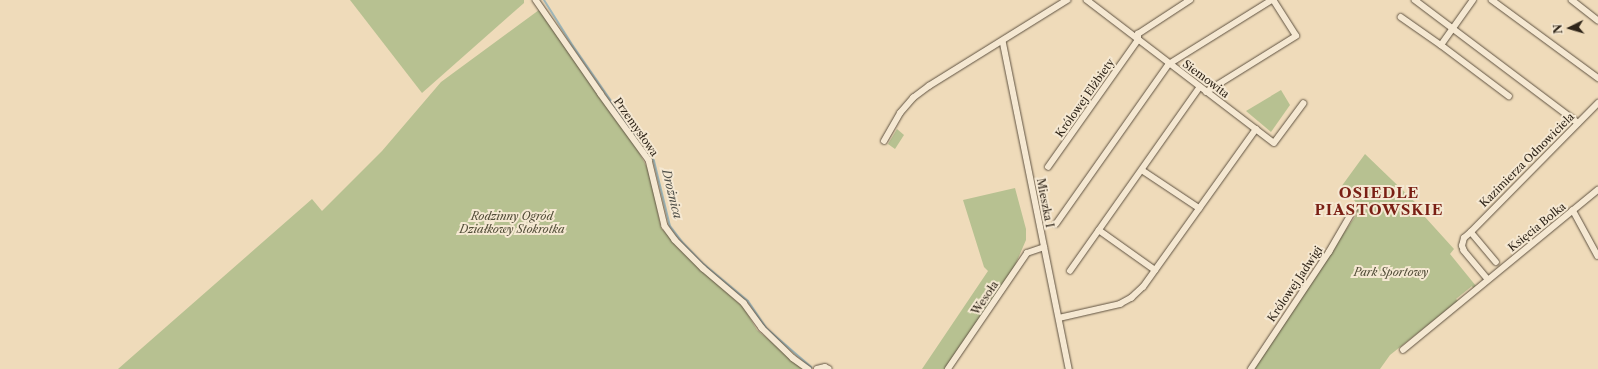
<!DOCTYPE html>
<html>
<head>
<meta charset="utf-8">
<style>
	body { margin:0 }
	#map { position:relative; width:1598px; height:369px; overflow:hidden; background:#efdbba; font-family:"Libre Caslon Text",serif }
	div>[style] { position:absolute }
	.green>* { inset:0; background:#b7c191 }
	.stream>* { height:2px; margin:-1px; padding:0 1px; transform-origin:1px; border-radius:1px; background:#a0b8bb }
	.roads { filter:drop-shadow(0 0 1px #5f5241) drop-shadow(0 0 1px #5f5241) }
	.minor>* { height:5.5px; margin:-2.75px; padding:0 2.75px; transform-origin:2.75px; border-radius:2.75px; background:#f5e8d2 }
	span { translate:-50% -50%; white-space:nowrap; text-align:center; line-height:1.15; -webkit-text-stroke:4px #f5e8d2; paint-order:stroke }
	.street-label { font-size:11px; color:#2f2519 }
	.park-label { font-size:11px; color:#514c37; font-style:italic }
	.water-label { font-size:12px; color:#51514a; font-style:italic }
	.district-label { font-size:15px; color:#7a1f14; font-weight:700; letter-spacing:1px }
	.north { position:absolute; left:1550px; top:8px; width:40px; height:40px; -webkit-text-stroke:3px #f5e8d2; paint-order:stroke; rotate:265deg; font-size:11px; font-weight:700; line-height:16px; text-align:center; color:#2f2519 }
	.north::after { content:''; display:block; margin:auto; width:14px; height:18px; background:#2f2519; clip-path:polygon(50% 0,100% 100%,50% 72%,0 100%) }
</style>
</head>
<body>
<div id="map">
	<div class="green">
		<div style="clip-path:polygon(350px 0,524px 0,524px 3px,422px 93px)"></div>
		<div style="clip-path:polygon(539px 10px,636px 147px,650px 173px,661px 228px,705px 273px,744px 308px,757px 330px,805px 369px,118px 369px,312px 199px,322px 211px,382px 151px,441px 82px)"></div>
		<div style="clip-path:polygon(1281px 90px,1290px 105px,1271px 132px,1246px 111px)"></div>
		<div style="clip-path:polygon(897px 129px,904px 135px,895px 149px,888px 144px)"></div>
		<div style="clip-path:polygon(1365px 154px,1418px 205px,1415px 206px,1454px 249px,1450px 254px,1476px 286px,1473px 288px,1472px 286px,1456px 299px,1458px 301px,1390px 355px,1380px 369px,1249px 369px,1357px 214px,1357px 204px,1348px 192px,1341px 187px)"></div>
		<div style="clip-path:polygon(1015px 188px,1026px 229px,1026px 240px,1010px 277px,946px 369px,922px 369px,988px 271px,984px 267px,963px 200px)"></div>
	</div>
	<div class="stream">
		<div style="left:544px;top:0;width:54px;rotate:57.8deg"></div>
		<div style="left:573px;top:46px;width:107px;rotate:55.3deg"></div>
		<div style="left:634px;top:134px;width:18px;rotate:47deg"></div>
		<div style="left:646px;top:147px;width:16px;rotate:60deg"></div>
		<div style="left:654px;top:161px;width:67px;rotate:76.2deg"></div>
		<div style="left:670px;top:226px;width:20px;rotate:53deg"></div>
		<div style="left:682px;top:242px;width:28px;rotate:46deg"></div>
		<div style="left:701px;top:262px;width:61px;rotate:39.7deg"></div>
		<div style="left:748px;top:301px;width:32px;rotate:56deg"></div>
		<div style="left:766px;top:328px;width:60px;rotate:40.9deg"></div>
	</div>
	<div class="roads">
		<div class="minor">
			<div style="left:536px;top:0;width:114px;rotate:55.3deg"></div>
			<div style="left:601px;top:94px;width:82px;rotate:54deg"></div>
			<div style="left:649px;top:160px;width:68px;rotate:76.4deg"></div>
			<div style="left:665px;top:226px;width:17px;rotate:54deg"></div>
			<div style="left:675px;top:240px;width:40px;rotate:45deg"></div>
			<div style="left:703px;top:268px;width:54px;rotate:40.5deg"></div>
			<div style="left:744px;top:303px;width:31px;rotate:54deg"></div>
			<div style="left:762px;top:328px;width:43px;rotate:44.1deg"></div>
			<div style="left:793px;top:358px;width:19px;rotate:36deg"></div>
			<div style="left:1087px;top:0;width:235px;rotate:37.4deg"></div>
			<div style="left:1274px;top:143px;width:49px;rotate:-53.4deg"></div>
			<div style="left:1415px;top:0;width:204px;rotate:37deg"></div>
			<div style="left:1492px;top:0;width:132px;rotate:36.3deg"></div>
			<div style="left:1572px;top:0;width:33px;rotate:38deg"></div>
			<div style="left:1401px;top:17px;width:49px;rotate:35deg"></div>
			<div style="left:1441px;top:45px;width:85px;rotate:36.9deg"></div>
			<div style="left:1003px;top:41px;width:335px;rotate:78.6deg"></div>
			<div style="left:1441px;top:45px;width:55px;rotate:-54.6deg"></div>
			<div style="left:1206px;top:92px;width:106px;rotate:-31.9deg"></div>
			<div style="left:1296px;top:36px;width:43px;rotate:-122.6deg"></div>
			<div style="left:884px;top:141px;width:32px;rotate:-60deg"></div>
			<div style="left:900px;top:113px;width:20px;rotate:-49deg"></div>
			<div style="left:913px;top:98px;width:20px;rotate:-37deg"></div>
			<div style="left:929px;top:86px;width:163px;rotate:-31.9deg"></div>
			<div style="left:1048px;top:167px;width:156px;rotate:-54.7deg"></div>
			<div style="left:1138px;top:40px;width:6px;rotate:-90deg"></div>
			<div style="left:1138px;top:34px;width:62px;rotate:-33.2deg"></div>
			<div style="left:1142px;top:170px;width:69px;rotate:33.7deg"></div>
			<div style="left:1573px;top:210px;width:52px;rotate:61.5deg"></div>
			<div style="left:1056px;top:224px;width:196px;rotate:-54.8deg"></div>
			<div style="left:1169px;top:64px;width:121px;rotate:-31.9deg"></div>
			<div style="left:1099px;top:230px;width:69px;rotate:35.5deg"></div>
			<div style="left:1471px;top:232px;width:181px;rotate:-45.4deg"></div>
			<div style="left:1070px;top:271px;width:225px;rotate:-54.8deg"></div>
			<div style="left:1488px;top:280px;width:38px;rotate:-130deg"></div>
			<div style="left:1464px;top:251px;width:5px;rotate:-112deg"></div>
			<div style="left:1462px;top:246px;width:8px;rotate:-76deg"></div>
			<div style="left:1464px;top:238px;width:9px;rotate:-41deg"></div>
			<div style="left:1471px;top:232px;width:39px;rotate:50deg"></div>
			<div style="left:1059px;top:318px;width:63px;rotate:-12.9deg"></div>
			<div style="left:1120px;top:304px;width:13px;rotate:-29deg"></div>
			<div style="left:1131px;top:298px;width:16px;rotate:-43deg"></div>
			<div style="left:1143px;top:287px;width:194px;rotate:-54.4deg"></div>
			<div style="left:1403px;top:350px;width:252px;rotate:-39.4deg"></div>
			<div style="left:817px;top:369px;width:8px;rotate:-14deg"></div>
			<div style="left:825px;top:367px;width:4px;rotate:27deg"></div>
			<div style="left:948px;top:369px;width:140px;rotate:-55.7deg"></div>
			<div style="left:1027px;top:253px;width:18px;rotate:-19deg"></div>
			<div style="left:1251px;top:369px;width:141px;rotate:-56.3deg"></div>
			<div style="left:1329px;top:252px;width:50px;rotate:-59.8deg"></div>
		</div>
	</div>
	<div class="street-label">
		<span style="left:1206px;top:79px;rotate:37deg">Siemowita</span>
		<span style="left:1085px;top:98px;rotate:-55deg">Królowej Elżbiety</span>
		<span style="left:636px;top:127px;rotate:55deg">Przemysłowa</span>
		<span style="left:1527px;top:160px;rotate:-45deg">Kazimierza Odnowiciela</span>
		<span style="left:1045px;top:203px;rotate:79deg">Mieszka I</span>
		<span style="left:1537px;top:227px;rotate:-39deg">Księcia Bolka</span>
		<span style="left:1295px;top:284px;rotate:-56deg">Królowej Jadwigi</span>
		<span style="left:985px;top:298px;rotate:-56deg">Wesoła</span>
	</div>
	<div class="park-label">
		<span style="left:512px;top:223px">Rodzinny Ogród<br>Działkowy Stokrotka</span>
		<span style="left:1391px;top:272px">Park Sportowy</span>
	</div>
	<div class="water-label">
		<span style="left:672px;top:194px;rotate:76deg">Drożnica</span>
	</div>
	<div class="district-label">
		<span style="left:1379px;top:201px">OSIEDLE<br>PIASTOWSKIE</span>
	</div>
	<div class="north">N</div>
</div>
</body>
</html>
